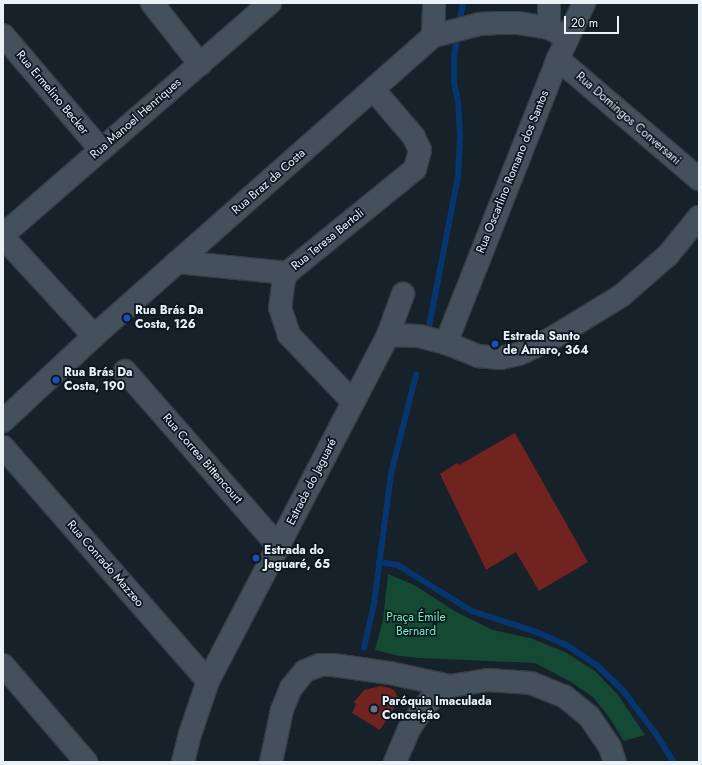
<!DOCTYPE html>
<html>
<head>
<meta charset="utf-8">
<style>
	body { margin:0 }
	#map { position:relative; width:702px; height:765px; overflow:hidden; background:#16212a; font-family:Jost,sans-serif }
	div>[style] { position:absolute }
	.green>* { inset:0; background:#144a34 }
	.stream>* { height:5.5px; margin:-2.75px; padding:0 2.75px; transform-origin:2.75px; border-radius:2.75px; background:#06366f }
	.building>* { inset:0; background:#70231f }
	.roads { filter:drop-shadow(1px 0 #363d45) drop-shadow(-1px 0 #363d45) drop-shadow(0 1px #363d45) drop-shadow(0 -1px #363d45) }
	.minor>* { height:22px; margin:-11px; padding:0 11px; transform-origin:11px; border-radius:11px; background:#44515c }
	.dots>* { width:11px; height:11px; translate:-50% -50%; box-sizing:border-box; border:2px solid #0c1721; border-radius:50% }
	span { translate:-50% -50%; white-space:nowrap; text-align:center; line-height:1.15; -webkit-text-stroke:3.5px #0c1721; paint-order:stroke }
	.street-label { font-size:12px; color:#eaf2f8 }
	.poi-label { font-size:12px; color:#eaf2f8; font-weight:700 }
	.left { translate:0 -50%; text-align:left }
	.park-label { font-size:12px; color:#72f1b7 }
	.frame { position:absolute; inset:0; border:4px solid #eaf2f8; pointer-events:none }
	.scale { position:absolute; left:564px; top:16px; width:55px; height:18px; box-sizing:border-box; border:2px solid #eaf2f8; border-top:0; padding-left:5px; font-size:12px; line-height:14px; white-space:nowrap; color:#eaf2f8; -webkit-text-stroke:3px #0c1721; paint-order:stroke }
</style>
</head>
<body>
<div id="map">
	<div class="green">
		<i style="clip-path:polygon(388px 574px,416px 586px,456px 612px,493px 630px,530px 638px,565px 652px,595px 671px,618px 695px,645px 735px,624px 741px,609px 717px,593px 697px,571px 682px,535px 663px,419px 658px,399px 656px,375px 650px,383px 620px)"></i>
	</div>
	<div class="stream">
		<i style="left:459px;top:24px;width:21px;rotate:-79deg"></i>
		<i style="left:429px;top:327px;width:153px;rotate:-79.1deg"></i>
		<i style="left:458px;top:177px;width:40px;rotate:-87.1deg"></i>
		<i style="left:460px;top:137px;width:36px;rotate:-93deg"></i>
		<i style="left:458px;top:101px;width:18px;rotate:-103deg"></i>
		<i style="left:454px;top:83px;width:27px;rotate:-90deg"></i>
		<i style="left:454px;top:56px;width:21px;rotate:-79deg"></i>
		<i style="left:379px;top:562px;width:19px;rotate:9deg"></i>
		<i style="left:398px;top:565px;width:87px;rotate:31.9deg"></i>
		<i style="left:472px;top:611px;width:68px;rotate:17.9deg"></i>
		<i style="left:537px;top:632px;width:36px;rotate:24deg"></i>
		<i style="left:570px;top:647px;width:32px;rotate:34deg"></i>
		<i style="left:597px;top:665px;width:36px;rotate:44deg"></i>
		<i style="left:623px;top:690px;width:56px;rotate:52.9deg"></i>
		<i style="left:657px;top:735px;width:32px;rotate:58deg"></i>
		<i style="left:364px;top:648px;width:45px;rotate:-77.2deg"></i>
		<i style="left:374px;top:604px;width:131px;rotate:-82.5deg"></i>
		<i style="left:391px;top:474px;width:102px;rotate:-75.8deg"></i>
	</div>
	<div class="building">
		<i style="clip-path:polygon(515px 433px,588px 562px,539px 591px,516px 552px,486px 570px,440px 474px,457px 463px,459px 465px)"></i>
		<i style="clip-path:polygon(380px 686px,390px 688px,395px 691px,399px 700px,380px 730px,352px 713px,356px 704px,354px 702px,364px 690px)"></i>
	</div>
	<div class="roads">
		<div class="minor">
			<i style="left:152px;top:3px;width:78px;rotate:51.8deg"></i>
			<i style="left:549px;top:3px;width:25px;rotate:90deg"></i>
			<i style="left:3px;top:35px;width:151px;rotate:49.6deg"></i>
			<i style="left:433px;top:36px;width:33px;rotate:-88deg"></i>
			<i style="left:558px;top:59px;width:185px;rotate:40.4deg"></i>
			<i style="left:3px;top:235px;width:354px;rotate:-41deg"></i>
			<i style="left:3px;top:237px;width:134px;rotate:47.4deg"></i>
			<i style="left:177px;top:262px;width:111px;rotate:5.7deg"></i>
			<i style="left:388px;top:335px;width:31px;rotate:2deg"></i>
			<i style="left:419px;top:336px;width:28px;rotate:15deg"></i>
			<i style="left:446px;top:343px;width:35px;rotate:22deg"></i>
			<i style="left:478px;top:356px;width:23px;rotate:5deg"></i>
			<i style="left:501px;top:358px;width:18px;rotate:-13deg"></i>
			<i style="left:519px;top:354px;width:33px;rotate:-25deg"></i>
			<i style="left:549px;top:340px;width:84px;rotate:-31.4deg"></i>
			<i style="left:621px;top:296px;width:62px;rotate:-41.1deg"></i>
			<i style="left:668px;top:255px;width:49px;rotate:-50.8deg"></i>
			<i style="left:446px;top:343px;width:305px;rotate:-68.5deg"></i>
			<i style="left:558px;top:59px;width:62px;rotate:-65.1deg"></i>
			<i style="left:125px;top:371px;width:234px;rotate:48.8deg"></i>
			<i style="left:353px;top:402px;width:93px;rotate:-133.7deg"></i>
			<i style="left:289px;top:335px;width:28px;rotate:-108deg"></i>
			<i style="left:280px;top:308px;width:28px;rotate:-82deg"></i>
			<i style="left:284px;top:280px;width:8px;rotate:-67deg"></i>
			<i style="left:287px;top:273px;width:165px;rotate:-39.1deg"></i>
			<i style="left:415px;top:169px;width:20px;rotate:-75deg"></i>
			<i style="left:420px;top:150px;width:14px;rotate:-115deg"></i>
			<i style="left:414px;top:137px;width:62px;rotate:-130.4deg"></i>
			<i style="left:3px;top:421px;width:125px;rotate:-43deg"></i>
			<i style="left:94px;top:336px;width:453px;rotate:-41.5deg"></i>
			<i style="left:433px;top:36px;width:49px;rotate:-14.3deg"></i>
			<i style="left:480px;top:24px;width:18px;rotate:-3deg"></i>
			<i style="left:498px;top:23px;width:20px"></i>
			<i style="left:518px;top:23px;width:31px;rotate:9deg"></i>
			<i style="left:549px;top:28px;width:21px;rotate:29deg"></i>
			<i style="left:3px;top:447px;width:311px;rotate:48.8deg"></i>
			<i style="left:3px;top:665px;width:128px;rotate:49.4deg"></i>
			<i style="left:183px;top:762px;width:29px;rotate:-76deg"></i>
			<i style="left:190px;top:734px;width:56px;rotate:-71.2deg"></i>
			<i style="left:208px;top:681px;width:390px;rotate:-62.5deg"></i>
			<i style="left:388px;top:335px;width:44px;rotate:-69.9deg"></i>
			<i style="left:271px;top:762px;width:53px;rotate:-78.1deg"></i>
			<i style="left:282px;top:710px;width:24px;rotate:-68deg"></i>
			<i style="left:291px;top:688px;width:22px;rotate:-51deg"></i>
			<i style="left:305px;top:671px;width:16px;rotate:-22deg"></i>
			<i style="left:320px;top:665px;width:13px"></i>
			<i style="left:333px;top:665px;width:58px;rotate:8deg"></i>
			<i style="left:390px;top:673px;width:61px;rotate:12.2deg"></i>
			<i style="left:395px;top:762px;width:36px;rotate:-67deg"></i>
			<i style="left:409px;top:729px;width:27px;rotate:-56deg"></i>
			<i style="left:424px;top:707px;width:15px;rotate:-48deg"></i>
			<i style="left:434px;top:696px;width:19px;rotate:-32deg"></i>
			<i style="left:450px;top:686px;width:38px;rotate:-9deg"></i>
			<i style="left:488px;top:680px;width:43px;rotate:4deg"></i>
			<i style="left:531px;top:683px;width:35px;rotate:22deg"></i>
			<i style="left:564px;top:696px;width:32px;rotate:39deg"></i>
			<i style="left:589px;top:716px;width:37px;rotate:56deg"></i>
			<i style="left:610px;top:747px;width:16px;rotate:72deg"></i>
		</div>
	</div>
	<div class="dots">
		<i style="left:127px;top:318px;background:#1a4fb4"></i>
		<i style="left:495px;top:344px;background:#1a4fb4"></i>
		<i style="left:56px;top:380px;background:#1a4fb4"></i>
		<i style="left:256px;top:558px;background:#1a4fb4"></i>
		<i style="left:374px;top:709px;background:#6b7280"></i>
	</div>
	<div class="street-label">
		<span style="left:52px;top:93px;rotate:50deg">Rua Ermelino Becker</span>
		<span style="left:136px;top:119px;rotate:-41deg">Rua Manoel Henriques</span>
		<span style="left:628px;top:119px;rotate:41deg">Rua Domingos Conversani</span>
		<span style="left:513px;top:172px;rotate:-68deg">Rua Oscarlino Romano dos Santos</span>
		<span style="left:269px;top:182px;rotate:-41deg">Rua Braz da Costa</span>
		<span style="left:328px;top:240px;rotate:-39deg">Rua Teresa Bertoli</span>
		<span style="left:202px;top:459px;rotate:49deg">Rua Correa Bittencourt</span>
		<span style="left:312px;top:482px;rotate:-63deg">Estrada do Jaguaré</span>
		<span style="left:105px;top:564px;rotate:49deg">Rua Conrado Mazzeo</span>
	</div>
	<div class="poi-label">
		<span class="left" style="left:135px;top:318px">Rua Brás Da<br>Costa, 126</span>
		<span class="left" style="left:503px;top:344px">Estrada Santo<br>de Amaro, 364</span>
		<span class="left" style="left:64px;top:380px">Rua Brás Da<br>Costa, 190</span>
		<span class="left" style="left:264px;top:558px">Estrada do<br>Jaguaré, 65</span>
		<span class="left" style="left:382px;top:709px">Paróquia Imaculada<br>Conceição</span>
	</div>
	<div class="park-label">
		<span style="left:416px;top:625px">Praça Émile<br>Bernard</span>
	</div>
	<div class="frame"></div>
	<div class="scale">20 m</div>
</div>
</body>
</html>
